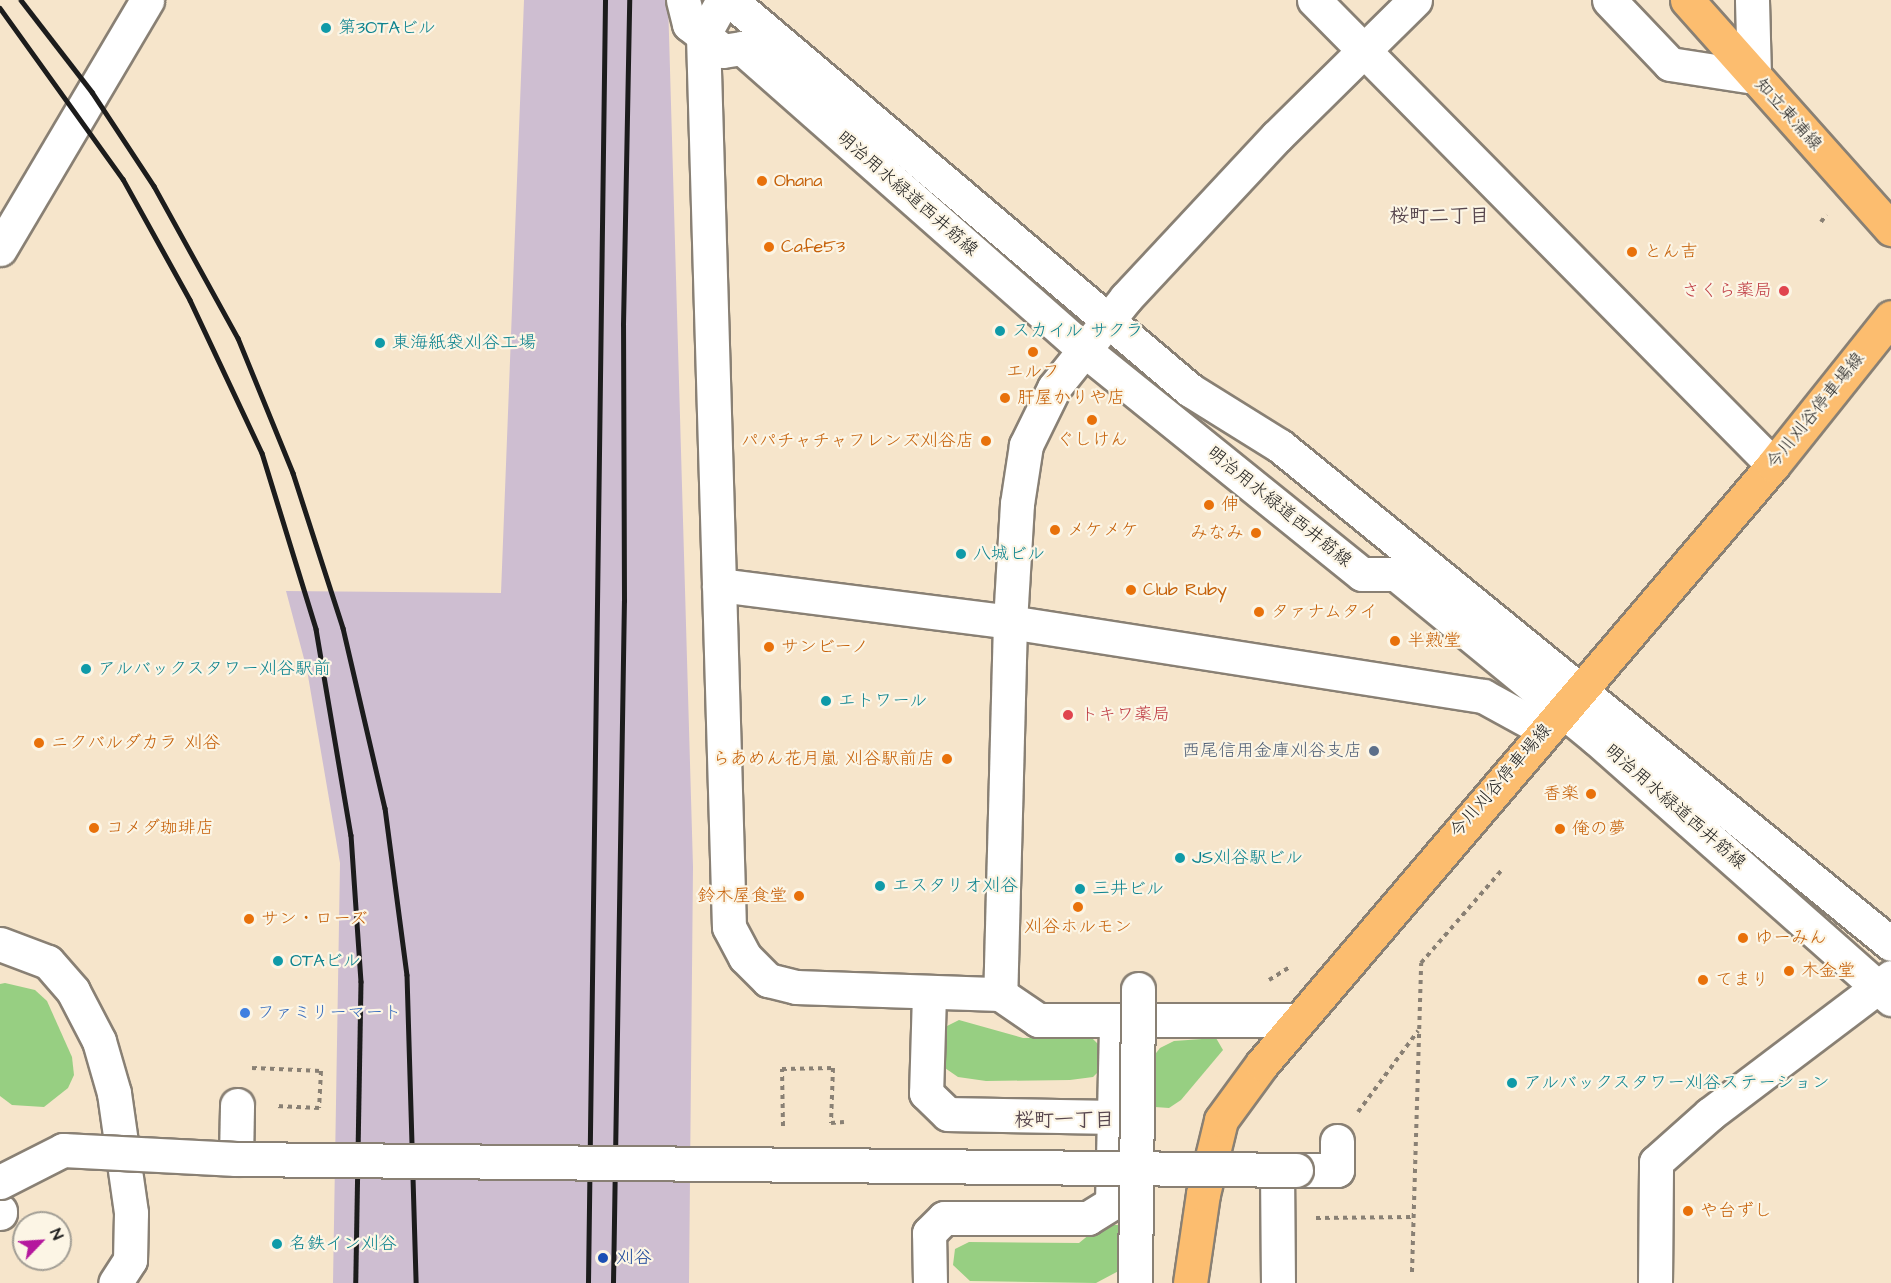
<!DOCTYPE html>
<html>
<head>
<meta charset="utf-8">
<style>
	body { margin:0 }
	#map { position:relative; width:1891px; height:1283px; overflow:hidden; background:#f6e5cb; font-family:"Architects Daughter","Klee One",sans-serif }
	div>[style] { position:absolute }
	.industrial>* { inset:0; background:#cebed1 }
	.green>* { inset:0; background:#97cf82 }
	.path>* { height:4px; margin-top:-2px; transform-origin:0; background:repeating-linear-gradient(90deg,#898074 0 4.5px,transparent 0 9px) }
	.roads { filter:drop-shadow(2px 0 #898074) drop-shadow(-2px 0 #898074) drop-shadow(0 2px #898074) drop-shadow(0 -2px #898074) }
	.minor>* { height:33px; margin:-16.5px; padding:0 16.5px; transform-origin:16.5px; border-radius:16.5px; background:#fff }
	.major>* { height:33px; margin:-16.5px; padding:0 16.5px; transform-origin:16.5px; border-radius:16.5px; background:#fcbd6f }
	.rail>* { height:4.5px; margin:-2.25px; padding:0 2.25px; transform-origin:2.25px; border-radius:2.25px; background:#1c1c1c }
	.bridges { filter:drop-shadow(2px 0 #898074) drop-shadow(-2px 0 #898074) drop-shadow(0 2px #898074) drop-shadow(0 -2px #898074) }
	.minor-bridge>* { height:33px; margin:-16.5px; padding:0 16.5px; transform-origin:16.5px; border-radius:16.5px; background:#fff }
	.dots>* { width:16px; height:16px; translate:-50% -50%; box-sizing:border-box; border:3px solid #fcf5e5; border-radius:50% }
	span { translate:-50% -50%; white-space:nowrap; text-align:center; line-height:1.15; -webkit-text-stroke:4.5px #fcf5e5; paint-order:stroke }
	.culture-label { font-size:18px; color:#0d838f }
	.left { translate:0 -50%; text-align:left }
	.street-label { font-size:18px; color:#1c1c1c }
	.food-label { font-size:18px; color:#c56008 }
	.right { translate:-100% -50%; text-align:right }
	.health-label { font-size:18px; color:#be3a42 }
	.service-label { font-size:18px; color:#4e5e75 }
	.shop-label { font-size:18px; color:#366cbe }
	.transit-label { font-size:18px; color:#164399 }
	.neighbourhood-label { font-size:20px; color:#57464e; font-weight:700 }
	.north { position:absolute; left:12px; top:1211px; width:60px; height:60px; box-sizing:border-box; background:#fcf5e5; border:2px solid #a29e95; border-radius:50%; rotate:65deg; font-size:16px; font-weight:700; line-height:24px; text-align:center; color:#1c1c1c }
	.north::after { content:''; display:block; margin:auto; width:21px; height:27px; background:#b5179e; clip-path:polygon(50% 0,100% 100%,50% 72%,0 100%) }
</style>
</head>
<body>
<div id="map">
	<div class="industrial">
		<i style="clip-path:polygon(524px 0,668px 0,693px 867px,689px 1283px,333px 1283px,340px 863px,307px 670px,286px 591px,501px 593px)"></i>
	</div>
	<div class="green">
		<i style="clip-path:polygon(5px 983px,35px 990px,47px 1001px,72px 1057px,74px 1075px,68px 1088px,44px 1107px,12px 1105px,0 1096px,0 984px)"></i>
		<i style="clip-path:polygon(959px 1020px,1023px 1038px,1091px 1037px,1104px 1050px,1102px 1068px,1093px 1077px,1070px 1080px,986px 1081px,958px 1077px,942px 1066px,937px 1047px,945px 1027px)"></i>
		<i style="clip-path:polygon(1216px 1038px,1223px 1050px,1181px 1100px,1169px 1108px,1155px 1107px,1150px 1097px,1149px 1062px,1160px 1048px,1174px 1041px)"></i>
		<i style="clip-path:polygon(1101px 1225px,1119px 1225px,1128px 1236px,1128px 1266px,1096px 1283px,970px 1281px,953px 1265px,955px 1249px,969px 1242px,1079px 1243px)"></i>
	</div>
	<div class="path">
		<i style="left:1821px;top:222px;width:9px;rotate:-54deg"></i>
		<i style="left:1269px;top:980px;width:26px;rotate:-32deg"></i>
		<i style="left:252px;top:1068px;width:69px;rotate:2.5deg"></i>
		<i style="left:321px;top:1071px;width:37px;rotate:93deg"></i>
		<i style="left:319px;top:1108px;width:43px;rotate:-177.3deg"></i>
		<i style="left:1358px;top:1112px;width:101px;rotate:-53.5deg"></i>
		<i style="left:783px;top:1126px;width:57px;rotate:-91deg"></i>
		<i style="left:782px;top:1069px;width:51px;rotate:-1.1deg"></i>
		<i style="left:833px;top:1068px;width:55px;rotate:92.1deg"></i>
		<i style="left:831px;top:1123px;width:13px;rotate:-4deg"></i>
		<i style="left:1316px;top:1218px;width:97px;rotate:-0.6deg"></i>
		<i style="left:1412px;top:1272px;width:309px;rotate:-88.3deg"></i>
		<i style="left:1421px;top:963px;width:122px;rotate:-49deg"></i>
	</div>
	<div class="roads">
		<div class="minor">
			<i style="left:683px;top:0;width:25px;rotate:76deg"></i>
			<i style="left:689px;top:24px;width:43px;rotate:38.5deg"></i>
			<i style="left:723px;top:51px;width:19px;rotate:-9deg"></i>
			<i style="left:742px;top:48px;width:455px;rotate:41.4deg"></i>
			<i style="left:1083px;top:349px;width:358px;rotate:38.9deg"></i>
			<i style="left:1362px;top:574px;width:34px"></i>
			<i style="left:1396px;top:574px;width:259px;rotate:39.4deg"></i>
			<i style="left:1596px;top:738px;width:394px;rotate:41.5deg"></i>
			<i style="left:723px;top:0;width:41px;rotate:119.1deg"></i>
			<i style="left:703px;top:36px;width:891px;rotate:88.33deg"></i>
			<i style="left:729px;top:927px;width:34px;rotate:62deg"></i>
			<i style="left:745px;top:957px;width:33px;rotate:45deg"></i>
			<i style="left:768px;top:980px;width:29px;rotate:14deg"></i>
			<i style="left:796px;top:987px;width:204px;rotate:2deg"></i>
			<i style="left:1000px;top:994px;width:46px;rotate:34.4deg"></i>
			<i style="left:1038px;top:1020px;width:258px"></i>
			<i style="left:730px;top:0;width:603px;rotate:40.29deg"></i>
			<i style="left:1190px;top:390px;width:106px;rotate:31.9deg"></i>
			<i style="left:1280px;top:446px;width:788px;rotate:39.18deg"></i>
			<i style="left:1314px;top:0;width:653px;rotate:45.37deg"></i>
			<i style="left:1415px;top:0;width:195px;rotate:135.4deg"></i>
			<i style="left:1276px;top:137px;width:220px;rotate:133deg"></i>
			<i style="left:1126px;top:298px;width:115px;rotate:128.7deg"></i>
			<i style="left:1054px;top:388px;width:64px;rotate:116.2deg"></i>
			<i style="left:1026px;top:445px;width:60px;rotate:98.7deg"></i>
			<i style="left:1017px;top:504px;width:118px;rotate:93.4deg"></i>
			<i style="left:1010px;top:622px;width:479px;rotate:8.9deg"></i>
			<i style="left:1483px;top:696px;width:71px;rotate:28.7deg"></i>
			<i style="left:1609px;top:0;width:88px;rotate:46.4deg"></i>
			<i style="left:1670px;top:64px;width:85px;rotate:8.8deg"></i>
			<i style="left:1754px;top:77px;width:77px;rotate:-91.5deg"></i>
			<i style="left:0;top:249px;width:289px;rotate:-59.4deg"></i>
			<i style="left:719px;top:585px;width:293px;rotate:7.2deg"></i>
			<i style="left:1010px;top:622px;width:372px;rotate:91.5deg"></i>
			<i style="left:0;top:944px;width:51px;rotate:20.6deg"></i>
			<i style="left:48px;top:962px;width:38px;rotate:49deg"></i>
			<i style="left:73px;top:991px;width:56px;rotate:62.5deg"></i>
			<i style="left:99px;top:1041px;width:54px;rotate:73.9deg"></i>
			<i style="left:114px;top:1093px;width:121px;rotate:81.9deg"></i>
			<i style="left:131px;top:1213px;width:47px;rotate:91.2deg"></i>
			<i style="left:130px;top:1260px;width:27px;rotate:123deg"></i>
			<i style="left:929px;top:994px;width:99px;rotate:91.7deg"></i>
			<i style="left:926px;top:1093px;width:30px;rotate:44deg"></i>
			<i style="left:948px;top:1114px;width:166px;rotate:1deg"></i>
			<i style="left:236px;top:1159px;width:54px;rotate:-88.9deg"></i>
			<i style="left:1277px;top:1170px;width:113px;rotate:89.5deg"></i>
			<i style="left:1296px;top:1170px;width:41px"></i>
			<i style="left:1337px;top:1170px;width:29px;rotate:-90deg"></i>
			<i style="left:0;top:1211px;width:2px;rotate:90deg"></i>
			<i style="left:930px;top:1283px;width:50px;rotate:-91.1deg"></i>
			<i style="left:929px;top:1233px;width:21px;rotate:-45deg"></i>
			<i style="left:944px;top:1218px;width:144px"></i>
			<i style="left:1088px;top:1218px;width:28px;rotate:-32deg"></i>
			<i style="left:1112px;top:1203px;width:182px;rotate:-88.7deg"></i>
			<i style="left:1655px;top:1283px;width:121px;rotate:-89.5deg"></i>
			<i style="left:1656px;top:1162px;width:72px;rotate:-41.6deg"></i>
			<i style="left:1710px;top:1114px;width:227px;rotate:-37.1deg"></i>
		</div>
		<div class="major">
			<i style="left:1687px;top:0;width:307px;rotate:48.3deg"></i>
			<i style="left:1190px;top:1283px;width:90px;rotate:-81.7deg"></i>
			<i style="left:1203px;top:1194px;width:76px;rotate:-76.3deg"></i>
			<i style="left:1221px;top:1120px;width:69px;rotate:-53.8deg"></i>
			<i style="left:1262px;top:1064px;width:787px;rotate:-49.53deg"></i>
			<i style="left:1773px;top:465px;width:189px;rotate:-51.4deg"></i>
		</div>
	</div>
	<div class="rail">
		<i style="left:21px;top:0;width:116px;rotate:52.3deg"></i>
		<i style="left:92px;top:92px;width:113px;rotate:56.6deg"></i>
		<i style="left:154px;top:186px;width:174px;rotate:61.1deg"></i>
		<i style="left:238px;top:338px;width:146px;rotate:67.8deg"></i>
		<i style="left:293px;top:473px;width:163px;rotate:72.1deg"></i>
		<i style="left:343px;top:628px;width:185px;rotate:76.9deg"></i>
		<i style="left:385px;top:808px;width:168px;rotate:82.5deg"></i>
		<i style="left:407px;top:975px;width:308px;rotate:88.3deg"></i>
		<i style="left:0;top:8px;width:211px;rotate:54.3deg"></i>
		<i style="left:123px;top:179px;width:138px;rotate:61deg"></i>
		<i style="left:190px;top:300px;width:169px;rotate:64.8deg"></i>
		<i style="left:262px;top:453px;width:184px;rotate:72.9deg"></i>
		<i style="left:316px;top:629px;width:209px;rotate:80.4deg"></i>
		<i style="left:351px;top:835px;width:147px;rotate:86.1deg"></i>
		<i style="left:361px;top:982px;width:301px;rotate:91deg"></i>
		<i style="left:588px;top:1283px;width:1283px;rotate:-89.24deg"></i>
		<i style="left:613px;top:1283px;width:682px;rotate:-89.08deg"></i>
		<i style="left:624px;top:601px;width:276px;rotate:-90.2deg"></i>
		<i style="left:623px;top:325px;width:325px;rotate:-88.9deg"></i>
	</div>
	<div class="bridges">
		<div class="minor-bridge">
			<i style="left:0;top:1182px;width:71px;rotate:-26.9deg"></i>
			<i style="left:63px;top:1150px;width:173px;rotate:3deg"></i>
			<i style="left:236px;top:1159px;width:1060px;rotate:0.59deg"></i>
			<i style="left:1135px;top:1283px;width:294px;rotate:-89.4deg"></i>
		</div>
	</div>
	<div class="dots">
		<i style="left:326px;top:28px;background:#0f9aa8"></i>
		<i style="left:762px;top:181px;background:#e8710a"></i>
		<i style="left:769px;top:247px;background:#e8710a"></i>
		<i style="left:1632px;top:252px;background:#e8710a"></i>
		<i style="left:1784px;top:291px;background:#e0444e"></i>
		<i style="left:1000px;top:331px;background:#0f9aa8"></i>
		<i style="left:380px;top:343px;background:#0f9aa8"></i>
		<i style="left:1033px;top:352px;background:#e8710a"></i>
		<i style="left:1005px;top:398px;background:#e8710a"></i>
		<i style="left:1092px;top:420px;background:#e8710a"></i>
		<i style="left:986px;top:441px;background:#e8710a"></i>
		<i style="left:1209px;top:505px;background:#e8710a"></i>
		<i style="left:1055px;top:530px;background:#e8710a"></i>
		<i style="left:1256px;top:533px;background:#e8710a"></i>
		<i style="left:961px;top:554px;background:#0f9aa8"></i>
		<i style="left:1131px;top:590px;background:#e8710a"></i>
		<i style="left:1259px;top:612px;background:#e8710a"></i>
		<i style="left:1395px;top:641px;background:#e8710a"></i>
		<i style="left:769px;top:647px;background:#e8710a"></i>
		<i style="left:86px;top:669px;background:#0f9aa8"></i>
		<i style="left:826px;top:701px;background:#0f9aa8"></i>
		<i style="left:1068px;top:715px;background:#e0444e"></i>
		<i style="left:39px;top:743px;background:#e8710a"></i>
		<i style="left:1374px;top:751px;background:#5c6f8a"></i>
		<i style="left:947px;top:759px;background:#e8710a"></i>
		<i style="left:1591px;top:794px;background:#e8710a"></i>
		<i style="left:94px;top:828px;background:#e8710a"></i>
		<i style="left:1560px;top:829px;background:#e8710a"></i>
		<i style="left:1180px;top:858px;background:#0f9aa8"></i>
		<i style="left:880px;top:886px;background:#0f9aa8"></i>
		<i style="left:1080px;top:889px;background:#0f9aa8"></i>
		<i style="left:799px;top:896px;background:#e8710a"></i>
		<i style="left:1078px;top:907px;background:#e8710a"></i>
		<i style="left:249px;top:919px;background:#e8710a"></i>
		<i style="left:1743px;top:938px;background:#e8710a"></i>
		<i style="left:278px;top:961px;background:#0f9aa8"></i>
		<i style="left:1789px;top:971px;background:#e8710a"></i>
		<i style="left:1703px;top:980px;background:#e8710a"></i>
		<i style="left:245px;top:1013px;background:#3f7fe0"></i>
		<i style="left:1512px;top:1083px;background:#0f9aa8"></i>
		<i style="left:1688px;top:1211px;background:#e8710a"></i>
		<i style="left:277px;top:1244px;background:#0f9aa8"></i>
		<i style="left:603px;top:1258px;background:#1a4fb4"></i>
	</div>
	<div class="culture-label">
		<span class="left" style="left:338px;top:28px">第3OTAビル</span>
		<span class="left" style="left:1012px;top:331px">スカイル サクラ</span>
		<span class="left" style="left:392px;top:343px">東海紙袋刈谷工場</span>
		<span class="left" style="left:973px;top:554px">八城ビル</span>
		<span class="left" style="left:98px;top:669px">アルバックスタワー刈谷駅前</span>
		<span class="left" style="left:838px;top:701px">エトワール</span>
		<span class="left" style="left:1192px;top:858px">JS刈谷駅ビル</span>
		<span class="left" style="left:892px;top:886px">エスタリオ刈谷</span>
		<span class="left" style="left:1092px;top:889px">三井ビル</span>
		<span class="left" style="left:290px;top:961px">OTAビル</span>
		<span class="left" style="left:1524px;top:1083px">アルバックスタワー刈谷ステーション</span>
		<span class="left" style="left:289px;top:1244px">名鉄イン刈谷</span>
	</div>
	<div class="street-label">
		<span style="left:1788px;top:115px;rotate:48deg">知立東浦線</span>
		<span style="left:907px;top:194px;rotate:41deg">明治用水緑道西井筋線</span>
		<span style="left:1816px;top:411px;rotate:-51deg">今川刈谷停車場線</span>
		<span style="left:1279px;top:507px;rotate:39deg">明治用水緑道西井筋線</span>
		<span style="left:1501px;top:781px;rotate:-49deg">今川刈谷停車場線</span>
		<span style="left:1675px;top:807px;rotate:41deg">明治用水緑道西井筋線</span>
	</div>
	<div class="food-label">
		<span class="left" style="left:774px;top:181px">Ohana</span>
		<span class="left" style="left:781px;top:247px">Cafe53</span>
		<span class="left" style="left:1644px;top:252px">とん吉</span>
		<span style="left:1033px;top:372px">エルフ</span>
		<span class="left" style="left:1017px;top:398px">肝屋かりや店</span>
		<span style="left:1092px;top:440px">ぐしけん</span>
		<span class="right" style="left:974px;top:441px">パパチャチャフレンズ刈谷店</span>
		<span class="left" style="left:1221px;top:505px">伸</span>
		<span class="left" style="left:1067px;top:530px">メケメケ</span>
		<span class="right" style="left:1244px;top:533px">みなみ</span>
		<span class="left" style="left:1143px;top:590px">Club Ruby</span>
		<span class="left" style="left:1271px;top:612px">タァナムタイ</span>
		<span class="left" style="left:1407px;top:641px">半熟堂</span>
		<span class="left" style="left:781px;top:647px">サンビーノ</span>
		<span class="left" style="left:51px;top:743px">ニクバルダカラ 刈谷</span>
		<span class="right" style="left:935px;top:759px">らあめん花月嵐 刈谷駅前店</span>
		<span class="right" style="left:1579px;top:794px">香楽</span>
		<span class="left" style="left:106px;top:828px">コメダ珈琲店</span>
		<span class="left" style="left:1572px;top:829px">俺の夢</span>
		<span class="right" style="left:787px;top:896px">鈴木屋食堂</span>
		<span class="left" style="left:261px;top:919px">サン・ローズ</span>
		<span style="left:1078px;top:927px">刈谷ホルモン</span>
		<span class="left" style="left:1755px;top:938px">ゆーみん</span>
		<span class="left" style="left:1801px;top:971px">木金堂</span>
		<span class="left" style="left:1715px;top:980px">てまり</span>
		<span class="left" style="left:1700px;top:1211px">や台ずし</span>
	</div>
	<div class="health-label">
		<span class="right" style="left:1772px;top:291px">さくら薬局</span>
		<span class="left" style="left:1080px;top:715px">トキワ薬局</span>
	</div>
	<div class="service-label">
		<span class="right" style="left:1362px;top:751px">西尾信用金庫刈谷支店</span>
	</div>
	<div class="shop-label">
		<span class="left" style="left:257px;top:1013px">ファミリーマート</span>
	</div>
	<div class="transit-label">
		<span class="left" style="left:616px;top:1258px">刈谷</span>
	</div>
	<div class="neighbourhood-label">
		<span style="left:1439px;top:216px">桜町二丁目</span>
		<span style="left:1064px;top:1120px">桜町一丁目</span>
	</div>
	<div class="north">N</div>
</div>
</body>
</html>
